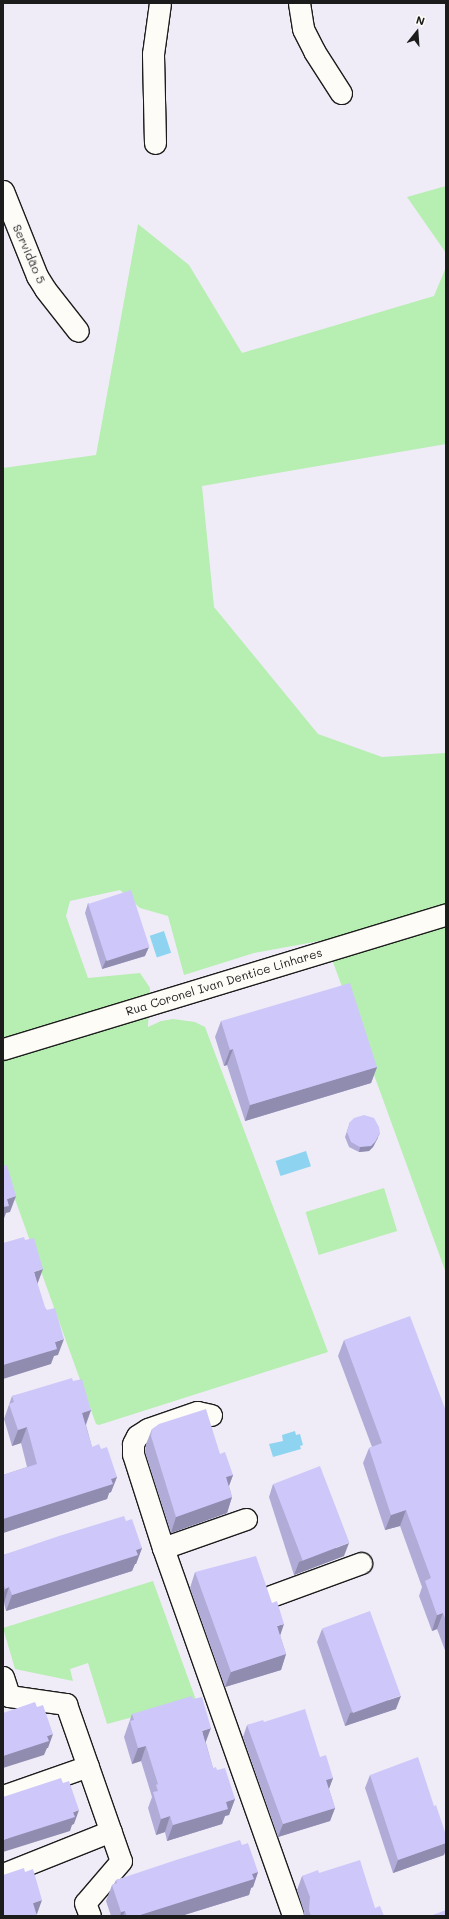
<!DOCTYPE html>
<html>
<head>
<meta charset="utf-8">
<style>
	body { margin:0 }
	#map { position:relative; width:449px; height:1919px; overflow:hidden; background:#efecf8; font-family:Mali,sans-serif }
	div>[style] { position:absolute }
	.green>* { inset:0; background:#b7eeb1; transform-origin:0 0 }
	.water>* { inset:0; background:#8ed4f0; transform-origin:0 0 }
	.roads { filter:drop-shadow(1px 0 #1c1c1c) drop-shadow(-1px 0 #1c1c1c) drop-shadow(0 1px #1c1c1c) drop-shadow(0 -1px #1c1c1c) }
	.minor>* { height:21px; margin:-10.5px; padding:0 10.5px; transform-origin:10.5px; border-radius:10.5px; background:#fdfcf7 }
	.wall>* { inset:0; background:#b1acd7 }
	.shaded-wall>* { inset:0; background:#908caf }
	.building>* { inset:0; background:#cec8fa; transform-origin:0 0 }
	span { translate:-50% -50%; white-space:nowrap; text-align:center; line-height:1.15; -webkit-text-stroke:3.5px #fdfcf7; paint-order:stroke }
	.street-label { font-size:12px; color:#1c1c1c }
	.frame { position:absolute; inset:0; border:4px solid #1c1c1c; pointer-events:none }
	.north { position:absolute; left:397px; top:12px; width:40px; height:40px; -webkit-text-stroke:3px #fdfcf7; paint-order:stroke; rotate:17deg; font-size:11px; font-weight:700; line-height:16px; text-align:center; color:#1c1c1c }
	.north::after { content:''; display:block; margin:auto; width:14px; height:18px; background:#1c1c1c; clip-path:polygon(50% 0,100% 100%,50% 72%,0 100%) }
</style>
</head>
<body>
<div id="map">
	<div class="green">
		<i style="clip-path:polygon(446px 186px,446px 253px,407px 197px)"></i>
		<i style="clip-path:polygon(138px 224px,189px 265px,242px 353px,434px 296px,446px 267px,446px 444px,202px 486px,214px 607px,318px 734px,382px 757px,446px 753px,446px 1273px,325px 940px,254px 953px,184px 975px,168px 916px,140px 908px,120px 890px,70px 901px,66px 916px,88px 978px,140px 973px,150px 988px,148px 1027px,161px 1021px,173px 1019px,195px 1022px,205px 1027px,328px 1352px,99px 1425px,96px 1424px,3px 1166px,3px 468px,96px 455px)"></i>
		<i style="left:384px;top:1188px;width:45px;height:82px;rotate:73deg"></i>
		<i style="clip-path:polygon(153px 1581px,196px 1700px,107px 1724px,88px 1663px,70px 1669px,73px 1681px,15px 1669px,3px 1628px)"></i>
	</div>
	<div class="water">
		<i style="left:164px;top:931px;width:23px;height:15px;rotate:72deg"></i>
		<i style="left:306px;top:1151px;width:16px;height:32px;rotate:72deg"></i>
		<i style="clip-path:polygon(295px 1431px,296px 1435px,300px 1434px,303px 1445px,300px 1446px,301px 1449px,273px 1457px,269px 1444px,283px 1441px,282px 1435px)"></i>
	</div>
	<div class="roads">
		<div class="minor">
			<i style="left:299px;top:3px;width:26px;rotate:81deg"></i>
			<i style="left:303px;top:29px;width:25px;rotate:63deg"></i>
			<i style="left:314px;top:51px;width:50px;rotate:57.3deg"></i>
			<i style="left:155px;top:143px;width:89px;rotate:-91.3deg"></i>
			<i style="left:153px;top:54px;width:51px;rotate:-82.2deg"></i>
			<i style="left:3px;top:191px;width:92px;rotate:68.2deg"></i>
			<i style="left:37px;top:276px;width:15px;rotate:58deg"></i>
			<i style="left:45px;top:289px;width:53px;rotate:51.8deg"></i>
			<i style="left:3px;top:1049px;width:463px;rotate:-16.9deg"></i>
			<i style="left:211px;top:1415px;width:14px;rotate:-168deg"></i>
			<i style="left:197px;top:1412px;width:52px;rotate:160.9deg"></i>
			<i style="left:148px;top:1429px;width:13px;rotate:148deg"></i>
			<i style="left:137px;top:1436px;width:9px;rotate:117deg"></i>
			<i style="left:133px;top:1444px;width:10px;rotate:90deg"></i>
			<i style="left:133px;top:1454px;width:99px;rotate:72.3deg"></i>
			<i style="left:163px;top:1548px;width:390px;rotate:70.5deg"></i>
			<i style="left:163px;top:1548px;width:88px;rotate:-19.3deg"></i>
			<i style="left:271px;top:1596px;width:96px;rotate:-20.1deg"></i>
			<i style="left:3px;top:1677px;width:20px;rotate:72deg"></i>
			<i style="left:9px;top:1696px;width:58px;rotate:8deg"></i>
			<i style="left:66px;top:1704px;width:166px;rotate:70.7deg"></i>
			<i style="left:121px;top:1861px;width:55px;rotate:130.6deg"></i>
			<i style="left:85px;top:1903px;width:14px;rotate:69deg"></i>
			<i style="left:3px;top:1796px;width:90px;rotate:-19.4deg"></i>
			<i style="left:3px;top:1874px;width:116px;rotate:-21.7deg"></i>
		</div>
	</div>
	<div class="wall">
		<i style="clip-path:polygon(88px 903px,145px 956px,102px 969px,85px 913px)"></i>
		<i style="clip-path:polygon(221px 1021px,377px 1067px,371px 1083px,245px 1121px,227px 1065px,224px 1066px,215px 1037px)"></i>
		<i style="clip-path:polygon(350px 1122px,378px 1138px,373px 1147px,369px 1151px,359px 1152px,349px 1147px,345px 1137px)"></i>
		<i style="clip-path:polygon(344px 1340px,446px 1411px,446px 1653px,437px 1629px,432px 1631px,419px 1596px,422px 1587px,400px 1526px,385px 1530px,363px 1463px,369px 1448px,372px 1447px,338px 1356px)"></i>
		<i style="clip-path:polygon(73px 1381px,91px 1410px,86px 1425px,92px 1447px,101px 1449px,117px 1477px,111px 1492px,109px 1493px,107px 1499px,3px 1533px,3px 1475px,27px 1467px,21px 1443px,12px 1446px,4px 1419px,12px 1396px)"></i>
		<i style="clip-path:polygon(152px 1429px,220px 1454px,233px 1475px,229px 1486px,232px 1497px,227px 1513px,171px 1533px,145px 1452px,146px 1444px)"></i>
		<i style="clip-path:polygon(273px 1484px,344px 1556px,294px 1575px,269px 1497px)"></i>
		<i style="clip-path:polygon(126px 1521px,142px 1548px,136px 1564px,135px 1564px,132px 1571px,6px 1611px,4px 1603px,3px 1603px,3px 1555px)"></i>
		<i style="clip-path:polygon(195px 1572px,280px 1635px,286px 1654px,281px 1670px,225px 1687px,190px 1588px)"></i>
		<i style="clip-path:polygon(322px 1629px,396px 1709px,345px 1726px,317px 1642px)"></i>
		<i style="clip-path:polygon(132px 1714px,206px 1743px,213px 1768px,217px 1770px,235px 1799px,229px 1815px,225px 1816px,222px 1824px,167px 1841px,165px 1832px,156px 1835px,148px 1808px,152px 1797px,141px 1761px,132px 1764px,124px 1737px)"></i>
		<i style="clip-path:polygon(264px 1722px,320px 1757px,333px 1778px,329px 1789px,335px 1808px,330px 1821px,278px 1837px,243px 1737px,247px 1725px)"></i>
		<i style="clip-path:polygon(370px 1775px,446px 1835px,446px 1849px,444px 1855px,393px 1873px,365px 1788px)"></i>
		<i style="clip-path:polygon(242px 1845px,258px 1872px,253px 1887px,251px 1888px,249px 1895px,181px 1916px,111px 1916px,106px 1901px,112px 1885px,114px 1884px,116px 1880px)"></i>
		<i style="clip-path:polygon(319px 1873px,375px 1908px,384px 1916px,304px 1916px,304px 1912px,297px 1890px,302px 1876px)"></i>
	</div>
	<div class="shaded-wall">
		<i style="clip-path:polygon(149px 947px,145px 956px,102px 969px,106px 960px)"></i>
		<i style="clip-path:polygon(233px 1049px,227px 1065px,224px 1066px,230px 1050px)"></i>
		<i style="clip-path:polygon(377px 1067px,371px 1083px,245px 1121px,250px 1105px)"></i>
		<i style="clip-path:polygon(380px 1133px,373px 1147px,369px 1151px,359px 1152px,360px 1147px)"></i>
		<i style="clip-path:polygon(16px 1196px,10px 1212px,6px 1213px,3px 1221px,3px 1207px,7px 1199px)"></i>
		<i style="clip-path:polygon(43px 1269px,37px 1285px,34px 1272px)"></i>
		<i style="clip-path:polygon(64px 1339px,58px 1355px,54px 1356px,51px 1364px,3px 1379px,3px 1365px,55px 1342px)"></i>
		<i style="clip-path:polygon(91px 1410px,85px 1426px,82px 1413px)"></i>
		<i style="clip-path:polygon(27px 1427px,21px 1443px,12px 1446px,18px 1430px)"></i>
		<i style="clip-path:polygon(233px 1475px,227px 1491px,226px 1477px)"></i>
		<i style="clip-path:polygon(117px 1477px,111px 1492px,109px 1493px,107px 1499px,3px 1533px,3px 1519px)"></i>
		<i style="clip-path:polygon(232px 1497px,227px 1513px,171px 1533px,176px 1517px)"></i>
		<i style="clip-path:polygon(406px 1510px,400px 1526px,385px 1530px,391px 1515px)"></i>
		<i style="clip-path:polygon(349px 1543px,344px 1556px,294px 1575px,299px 1562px)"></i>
		<i style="clip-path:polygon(142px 1548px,136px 1564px,135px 1564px,132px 1571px,6px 1611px,12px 1595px)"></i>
		<i style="clip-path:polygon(9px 1587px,4px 1603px,3px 1603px,3px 1595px,5px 1589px)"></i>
		<i style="clip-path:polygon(443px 1613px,437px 1629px,432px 1631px,437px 1615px)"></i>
		<i style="clip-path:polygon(284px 1624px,279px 1639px,277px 1626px)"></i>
		<i style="clip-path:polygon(286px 1654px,281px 1670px,225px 1687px,231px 1672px)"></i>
		<i style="clip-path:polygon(401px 1696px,396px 1709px,345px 1726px,350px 1713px)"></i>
		<i style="clip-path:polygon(211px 1728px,205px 1744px,202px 1731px)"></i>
		<i style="clip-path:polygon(53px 1734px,48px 1748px,47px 1748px,44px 1755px,3px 1768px,3px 1756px,47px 1736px)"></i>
		<i style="clip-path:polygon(146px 1746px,141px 1761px,132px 1764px,138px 1748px)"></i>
		<i style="clip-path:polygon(333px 1778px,328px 1791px,326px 1780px)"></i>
		<i style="clip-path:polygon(235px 1799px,229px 1815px,225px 1816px,222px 1824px,167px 1841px,173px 1825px,226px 1802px)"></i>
		<i style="clip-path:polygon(335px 1808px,330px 1821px,278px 1837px,283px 1824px)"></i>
		<i style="clip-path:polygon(79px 1810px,74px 1824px,72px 1825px,70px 1831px,3px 1852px,3px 1840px)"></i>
		<i style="clip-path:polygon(170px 1816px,165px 1832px,156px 1835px,161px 1819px)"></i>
		<i style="clip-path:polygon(446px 1843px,446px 1849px,444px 1855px,393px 1873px,398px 1860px)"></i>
		<i style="clip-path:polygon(258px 1872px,253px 1887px,251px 1888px,249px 1895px,181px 1916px,137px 1916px)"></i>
		<i style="clip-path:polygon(42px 1900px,37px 1914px,32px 1916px,33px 1903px)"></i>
		<i style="clip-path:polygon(125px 1911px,123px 1916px,120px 1916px,121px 1912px)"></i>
	</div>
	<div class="building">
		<i style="left:131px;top:890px;width:60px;height:45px;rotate:72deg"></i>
		<i style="clip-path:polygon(350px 983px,377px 1067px,250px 1105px,233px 1049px,230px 1050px,221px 1021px)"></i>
		<i style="clip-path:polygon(364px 1115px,374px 1118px,379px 1127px,380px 1133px,375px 1142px,371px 1146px,360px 1147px,351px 1142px,347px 1132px,350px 1122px,354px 1118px)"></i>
		<i style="clip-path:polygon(7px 1165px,16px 1196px,7px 1199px,9px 1206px,3px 1207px,3px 1166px)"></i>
		<i style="clip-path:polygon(24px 1237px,25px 1240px,34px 1238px,43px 1269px,34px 1272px,45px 1307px,47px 1310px,55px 1308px,64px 1339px,55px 1342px,57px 1349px,3px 1365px,3px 1243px)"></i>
		<i style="clip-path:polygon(410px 1316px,446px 1411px,446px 1621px,443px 1613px,437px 1615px,425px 1581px,431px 1578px,406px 1510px,391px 1515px,369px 1448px,382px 1443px,344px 1340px)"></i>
		<i style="clip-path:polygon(72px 1378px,73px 1381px,82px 1379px,91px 1410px,82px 1413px,92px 1447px,99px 1444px,101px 1449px,107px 1447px,117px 1477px,111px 1479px,113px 1484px,3px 1519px,3px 1475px,37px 1464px,27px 1427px,18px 1430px,9px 1404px,14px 1402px,12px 1396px)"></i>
		<i style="clip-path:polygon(206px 1409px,220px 1454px,225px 1452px,233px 1475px,226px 1477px,232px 1497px,176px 1517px,151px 1436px,152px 1429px,159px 1424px)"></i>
		<i style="left:320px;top:1466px;width:82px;height:50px;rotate:69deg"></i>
		<i style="clip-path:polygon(124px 1516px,126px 1521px,132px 1519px,142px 1548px,136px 1550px,138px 1555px,12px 1595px,9px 1587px,5px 1589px,3px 1582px,3px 1555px,59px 1536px)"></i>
		<i style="clip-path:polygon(256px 1556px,272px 1603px,277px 1601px,284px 1624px,277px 1626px,286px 1654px,231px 1672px,195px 1572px)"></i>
		<i style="left:370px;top:1611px;width:90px;height:51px;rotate:70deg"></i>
		<i style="clip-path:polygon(192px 1696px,193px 1699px,202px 1697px,211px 1728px,202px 1731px,213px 1768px,216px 1767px,217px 1770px,225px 1768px,235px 1799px,226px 1802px,228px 1809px,173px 1825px,170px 1816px,161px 1819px,153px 1792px,158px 1791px,156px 1785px,158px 1784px,146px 1746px,138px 1748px,130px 1721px,134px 1720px,132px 1714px)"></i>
		<i style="clip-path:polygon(35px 1702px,37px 1707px,43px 1705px,53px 1734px,47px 1736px,49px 1741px,3px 1756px,3px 1713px)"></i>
		<i style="clip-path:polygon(305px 1709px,320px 1757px,326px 1755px,333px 1778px,326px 1780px,335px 1808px,283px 1824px,247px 1725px,263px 1720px,264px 1722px)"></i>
		<i style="clip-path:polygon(418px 1757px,434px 1806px,436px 1805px,446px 1835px,446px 1843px,398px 1860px,370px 1775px)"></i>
		<i style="clip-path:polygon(61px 1778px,63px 1783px,69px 1781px,79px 1810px,73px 1812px,75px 1817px,3px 1840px,3px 1797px)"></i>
		<i style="clip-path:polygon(240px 1840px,242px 1845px,248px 1843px,258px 1872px,252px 1874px,254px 1879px,137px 1916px,127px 1916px,125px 1911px,121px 1912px,112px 1885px,117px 1883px,116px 1880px,176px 1860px)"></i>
		<i style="clip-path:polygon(360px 1860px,375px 1908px,380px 1906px,384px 1916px,311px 1916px,309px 1910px,310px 1897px,302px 1876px,318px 1870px,319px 1873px)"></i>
		<i style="clip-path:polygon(24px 1868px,25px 1872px,33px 1869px,42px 1900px,33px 1903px,37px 1916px,3px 1916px,3px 1875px)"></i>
		<i style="clip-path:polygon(446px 1910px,446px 1916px,430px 1916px)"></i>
	</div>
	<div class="street-label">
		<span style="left:29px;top:254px;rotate:66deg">Servidão 5</span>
		<span style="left:224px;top:982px;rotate:-17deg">Rua Coronel Ivan Dentice Linhares</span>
	</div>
	<div class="frame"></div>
	<div class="north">N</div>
</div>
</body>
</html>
